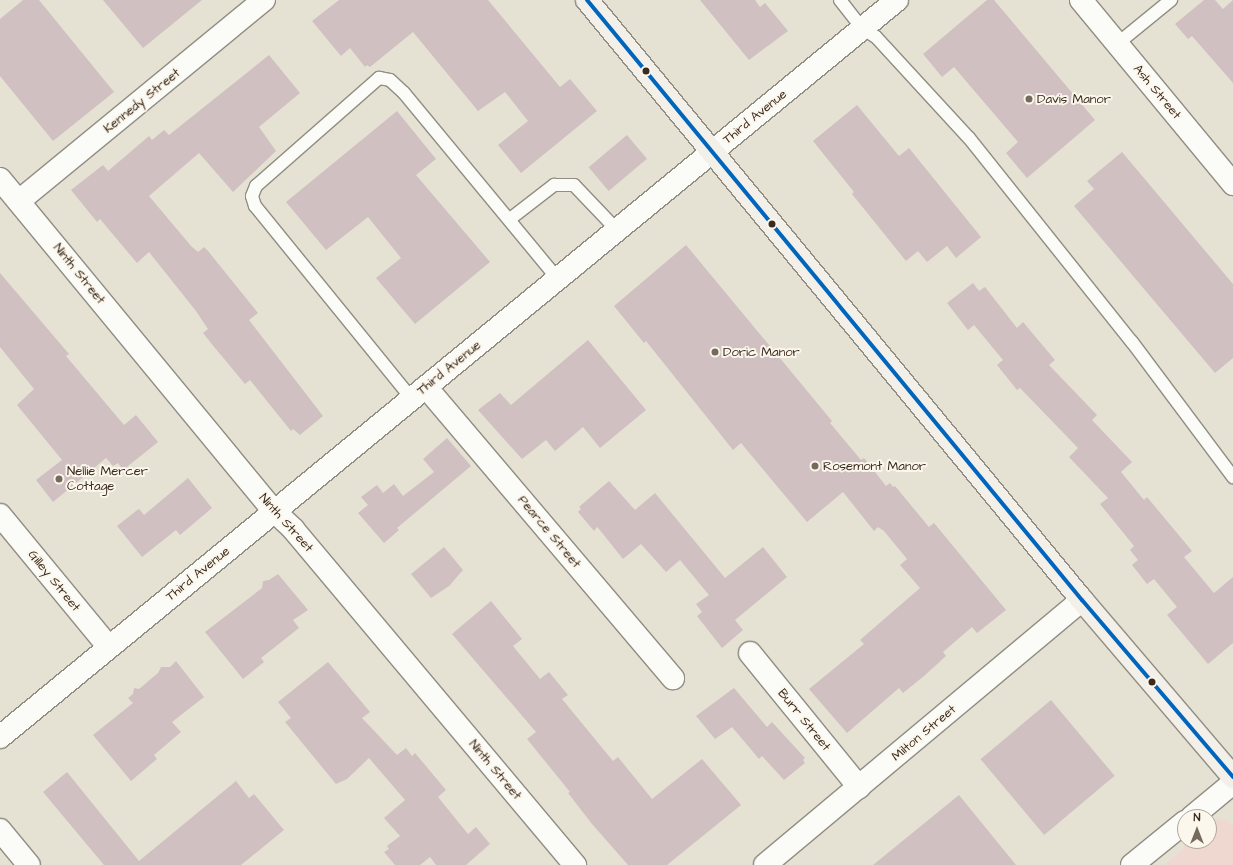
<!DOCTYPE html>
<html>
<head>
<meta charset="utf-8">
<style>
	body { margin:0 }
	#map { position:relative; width:1233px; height:865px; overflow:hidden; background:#e5e2d3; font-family:"Architects Daughter",sans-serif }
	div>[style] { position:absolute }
	.built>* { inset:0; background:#efd8d0 }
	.building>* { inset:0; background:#d0c0c2; transform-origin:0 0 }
	.roads { filter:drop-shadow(1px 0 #918d83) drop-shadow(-1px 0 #918d83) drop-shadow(0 1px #918d83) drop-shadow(0 -1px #918d83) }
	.lane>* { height:12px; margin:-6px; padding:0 6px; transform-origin:6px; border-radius:6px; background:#fbfbf8 }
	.street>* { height:22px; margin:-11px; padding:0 11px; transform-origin:11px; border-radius:11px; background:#fbfbf8 }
	.secondary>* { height:22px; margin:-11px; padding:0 11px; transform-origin:11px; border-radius:11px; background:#f3f0ea }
	.bus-1>* { height:4px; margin:-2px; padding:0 2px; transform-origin:2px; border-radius:2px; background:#0065bd }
	.dots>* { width:11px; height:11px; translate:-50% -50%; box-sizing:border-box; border:2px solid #fbf7ec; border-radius:50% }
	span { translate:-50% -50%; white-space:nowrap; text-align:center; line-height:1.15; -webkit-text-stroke:4px #fbf7ec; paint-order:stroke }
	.street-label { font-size:13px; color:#3b2a1e }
	.poi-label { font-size:13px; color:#3b2a1e }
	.left { translate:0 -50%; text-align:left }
	.north { position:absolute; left:1177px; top:809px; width:40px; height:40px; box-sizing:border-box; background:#fbf7ec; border:1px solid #aea59a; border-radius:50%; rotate:0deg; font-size:11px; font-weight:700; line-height:16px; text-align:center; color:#3b2a1e }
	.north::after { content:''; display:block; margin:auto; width:14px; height:18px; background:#766a5d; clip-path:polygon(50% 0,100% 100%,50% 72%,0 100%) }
</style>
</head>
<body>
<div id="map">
	<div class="built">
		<i style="clip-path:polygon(1209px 818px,1227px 820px,1233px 825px,1233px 865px,1164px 865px,1183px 850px,1186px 841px,1209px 841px)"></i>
	</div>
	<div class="building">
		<i style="clip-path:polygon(23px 0,39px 0,114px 92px,53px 141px,0 76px,0 19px)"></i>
		<i style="clip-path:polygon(103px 0,202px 0,143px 48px)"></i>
		<i style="clip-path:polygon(339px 0,488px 0,560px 87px,570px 79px,597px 111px,521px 173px,498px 145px,528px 121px,505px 92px,478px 111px,413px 32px,370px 67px,367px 65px,365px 67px,350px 48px,341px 56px,312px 21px)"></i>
		<i style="clip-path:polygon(700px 0,755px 0,760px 7px,765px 3px,788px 31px,749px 60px)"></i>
		<i style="clip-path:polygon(987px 0,994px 0,1095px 120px,1027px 178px,1006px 153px,1018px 142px,954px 67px,942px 77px,923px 54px)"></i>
		<i style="clip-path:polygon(1204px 0,1215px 0,1223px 9px,1233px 0,1233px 83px,1192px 36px,1188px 39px,1175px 24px)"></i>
		<i style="clip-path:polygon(269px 55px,300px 93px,259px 127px,276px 151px,233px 192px,199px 153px,149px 196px,191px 246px,198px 252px,204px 247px,208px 251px,258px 313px,249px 320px,323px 416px,300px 435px,293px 429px,291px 431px,250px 380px,245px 384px,215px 348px,203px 333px,208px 329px,196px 311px,149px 252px,137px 263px,100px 219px,97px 222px,71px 190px,103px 165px,108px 171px,149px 136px,152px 140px,164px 130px,169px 135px)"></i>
		<i style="clip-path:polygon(857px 105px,899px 156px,909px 148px,981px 237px,956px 258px,947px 246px,927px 262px,918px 251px,906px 261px,852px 194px,854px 192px,813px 141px)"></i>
		<i style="clip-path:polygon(397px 111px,436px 159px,416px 175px,490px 262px,415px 324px,376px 278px,401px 258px,368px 217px,326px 250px,286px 202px)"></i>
		<i style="left:627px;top:135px;width:31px;height:50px;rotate:50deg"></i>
		<i style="clip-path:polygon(1122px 152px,1233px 284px,1233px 358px,1215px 373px,1074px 206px,1094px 189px,1087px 181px)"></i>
		<i style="clip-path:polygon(686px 245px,832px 421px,830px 423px,861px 460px,864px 458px,886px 486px,890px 483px,893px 487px,895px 486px,929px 527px,934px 523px,1006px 610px,977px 633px,972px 627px,943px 652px,946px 656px,924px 676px,903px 693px,899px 688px,847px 733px,809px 689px,864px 644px,860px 640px,920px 588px,900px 565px,907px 559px,884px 531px,878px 527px,874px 531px,843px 492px,807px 522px,741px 443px,733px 450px,646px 341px,644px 343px,614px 306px)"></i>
		<i style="clip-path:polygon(0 273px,69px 354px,66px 356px,124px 425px,136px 415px,158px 442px,123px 470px,118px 463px,113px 466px,106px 458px,53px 502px,36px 480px,62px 460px,17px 405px,34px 389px,0 347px)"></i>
		<i style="clip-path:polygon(973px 283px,979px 291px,985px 287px,1017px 328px,1023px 322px,1055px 360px,1049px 365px,1097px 415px,1092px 420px,1132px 462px,1121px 472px,1144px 500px,1147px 497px,1192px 551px,1184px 557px,1214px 593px,1233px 577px,1233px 643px,1208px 664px,1167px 615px,1177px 607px,1154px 579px,1147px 584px,1132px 565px,1138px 560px,1130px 550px,1134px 546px,1100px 504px,1108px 498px,1069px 457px,1078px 448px,1020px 388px,1017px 390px,997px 365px,1003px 360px,974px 325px,968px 330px,947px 303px)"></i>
		<i style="clip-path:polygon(588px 340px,646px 410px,600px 448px,583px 427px,555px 451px,546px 440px,522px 459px,478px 410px,500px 393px,511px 405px)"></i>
		<i style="clip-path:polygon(447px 438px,471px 466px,397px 528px,399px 530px,384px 543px,358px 513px,368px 505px,361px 497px,377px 485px,383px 493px,394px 484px,403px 496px,434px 472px,423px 459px)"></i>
		<i style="clip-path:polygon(188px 478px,212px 508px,180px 535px,176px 530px,142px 557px,117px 526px,136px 511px,139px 509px,144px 515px)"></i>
		<i style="clip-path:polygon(609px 481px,635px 510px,655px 493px,725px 578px,763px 547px,787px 577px,735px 620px,743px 630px,722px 648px,697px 616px,702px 612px,696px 604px,709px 595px,680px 560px,666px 572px,641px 544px,623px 559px,599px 529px,597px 527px,594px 531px,578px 512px,581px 509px,579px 507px)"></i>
		<i style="clip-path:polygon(444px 547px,463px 570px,449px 586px,431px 598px,411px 574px)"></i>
		<i style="clip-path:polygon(278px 574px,308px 610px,293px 620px,299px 628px,261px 658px,264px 662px,243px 679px,205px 632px,262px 588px,263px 581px,269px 580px)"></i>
		<i style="clip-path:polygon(491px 601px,522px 639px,513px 646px,540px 679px,549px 672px,568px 695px,562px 699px,613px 761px,618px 757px,652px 799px,702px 759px,741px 805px,667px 865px,628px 865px,592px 824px,568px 793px,570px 792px,527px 739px,536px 732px,452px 634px)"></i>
		<i style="clip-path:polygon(176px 661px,204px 697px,172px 722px,181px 732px,154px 755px,157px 759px,131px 781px,93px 735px,133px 703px,128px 698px,133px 694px,134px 688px,139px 689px,158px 673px,161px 667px,170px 667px)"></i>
		<i style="clip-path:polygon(328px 662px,370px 712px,362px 718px,397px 755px,406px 748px,412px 756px,415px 753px,446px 790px,438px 797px,468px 834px,476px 827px,490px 844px,466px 865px,436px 865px,430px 857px,420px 865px,395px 865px,384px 852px,389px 849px,387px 846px,400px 836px,384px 818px,405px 800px,369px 758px,347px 779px,336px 784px,285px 722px,291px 718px,278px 702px)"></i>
		<i style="clip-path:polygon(734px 688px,767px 727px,772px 722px,805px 758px,803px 760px,805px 763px,784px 780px,762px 756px,759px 759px,732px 727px,715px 739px,696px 716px)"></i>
		<i style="left:1051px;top:700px;width:99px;height:92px;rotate:50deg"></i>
		<i style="clip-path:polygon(67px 772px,139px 861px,236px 781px,249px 798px,254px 794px,284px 830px,241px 865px,104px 865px,43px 792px)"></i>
		<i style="clip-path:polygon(959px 795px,1016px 865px,873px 865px)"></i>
	</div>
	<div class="roads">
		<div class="lane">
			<i style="left:840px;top:0;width:37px;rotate:52deg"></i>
			<i style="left:863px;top:29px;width:15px;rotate:32deg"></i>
			<i style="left:876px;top:37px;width:137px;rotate:47.4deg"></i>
			<i style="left:969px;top:138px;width:261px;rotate:51.4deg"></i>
			<i style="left:1132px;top:342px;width:169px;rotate:53.2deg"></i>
			<i style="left:1117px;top:44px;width:70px;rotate:-39.2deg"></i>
			<i style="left:510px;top:219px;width:56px;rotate:-37.7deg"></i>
			<i style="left:554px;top:185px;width:20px"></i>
			<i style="left:574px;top:185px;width:62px;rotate:46.3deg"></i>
			<i style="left:412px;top:399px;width:249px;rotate:-129.1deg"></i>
			<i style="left:255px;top:206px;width:10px;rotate:-107deg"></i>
			<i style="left:252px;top:196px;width:11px;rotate:-68deg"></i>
			<i style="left:256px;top:186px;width:164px;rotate:-41.3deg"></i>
			<i style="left:379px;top:78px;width:11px;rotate:10deg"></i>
			<i style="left:390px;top:80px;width:19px;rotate:43deg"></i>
			<i style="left:404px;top:93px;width:241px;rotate:50.4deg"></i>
		</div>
		<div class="street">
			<i style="left:1081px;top:0;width:239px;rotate:50.4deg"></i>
			<i style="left:0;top:179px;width:430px;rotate:50.5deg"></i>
			<i style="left:274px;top:511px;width:26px;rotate:43deg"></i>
			<i style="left:293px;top:529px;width:439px;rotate:50deg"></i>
			<i style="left:19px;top:201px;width:317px;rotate:-39.4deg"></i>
			<i style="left:426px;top:387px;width:382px;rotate:49.7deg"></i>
			<i style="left:0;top:515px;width:171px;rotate:50.5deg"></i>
			<i style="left:750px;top:653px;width:173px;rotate:50.9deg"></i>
			<i style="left:0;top:737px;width:1161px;rotate:-39.41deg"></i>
			<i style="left:1192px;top:817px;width:53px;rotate:-39.7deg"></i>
			<i style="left:0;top:830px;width:45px;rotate:50.4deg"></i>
			<i style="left:765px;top:865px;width:413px;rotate:-39.9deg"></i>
			<i style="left:1132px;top:865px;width:68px;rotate:-39.1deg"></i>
		</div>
		<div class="secondary">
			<i style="left:587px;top:0;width:778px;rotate:50.48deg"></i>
			<i style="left:1082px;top:600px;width:233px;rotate:49.5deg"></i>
		</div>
	</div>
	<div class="bus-1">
		<i style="left:587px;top:0;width:778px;rotate:50.48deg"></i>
		<i style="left:1082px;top:600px;width:233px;rotate:49.5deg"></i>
	</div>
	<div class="dots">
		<i style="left:646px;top:71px;background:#3b2a1e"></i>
		<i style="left:1029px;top:99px;background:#766a5d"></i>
		<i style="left:772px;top:224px;background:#3b2a1e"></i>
		<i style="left:715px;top:352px;background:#766a5d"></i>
		<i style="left:815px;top:466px;background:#766a5d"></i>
		<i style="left:59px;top:479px;background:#766a5d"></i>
		<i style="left:1152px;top:682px;background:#3b2a1e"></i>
	</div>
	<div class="street-label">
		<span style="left:1157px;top:92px;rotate:50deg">Ash Street</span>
		<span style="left:142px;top:101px;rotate:-39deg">Kennedy Street</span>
		<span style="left:755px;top:117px;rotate:-39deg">Third Avenue</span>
		<span style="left:79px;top:274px;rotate:51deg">Ninth Street</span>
		<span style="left:449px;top:368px;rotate:-39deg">Third Avenue</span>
		<span style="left:286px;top:523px;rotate:48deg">Ninth Street</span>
		<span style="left:549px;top:532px;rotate:50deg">Pearce Street</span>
		<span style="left:198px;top:574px;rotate:-39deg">Third Avenue</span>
		<span style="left:54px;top:581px;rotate:51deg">Gilley Street</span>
		<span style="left:804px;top:720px;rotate:51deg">Burr Street</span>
		<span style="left:924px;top:733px;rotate:-40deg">Milton Street</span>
		<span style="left:495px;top:770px;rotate:50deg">Ninth Street</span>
	</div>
	<div class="poi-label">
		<span class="left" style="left:1037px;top:99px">Davis Manor</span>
		<span class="left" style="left:723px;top:352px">Doric Manor</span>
		<span class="left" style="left:823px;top:466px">Rosemont Manor</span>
		<span class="left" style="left:67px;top:479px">Nellie Mercer<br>Cottage</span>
	</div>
	<div class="north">N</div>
</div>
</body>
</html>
